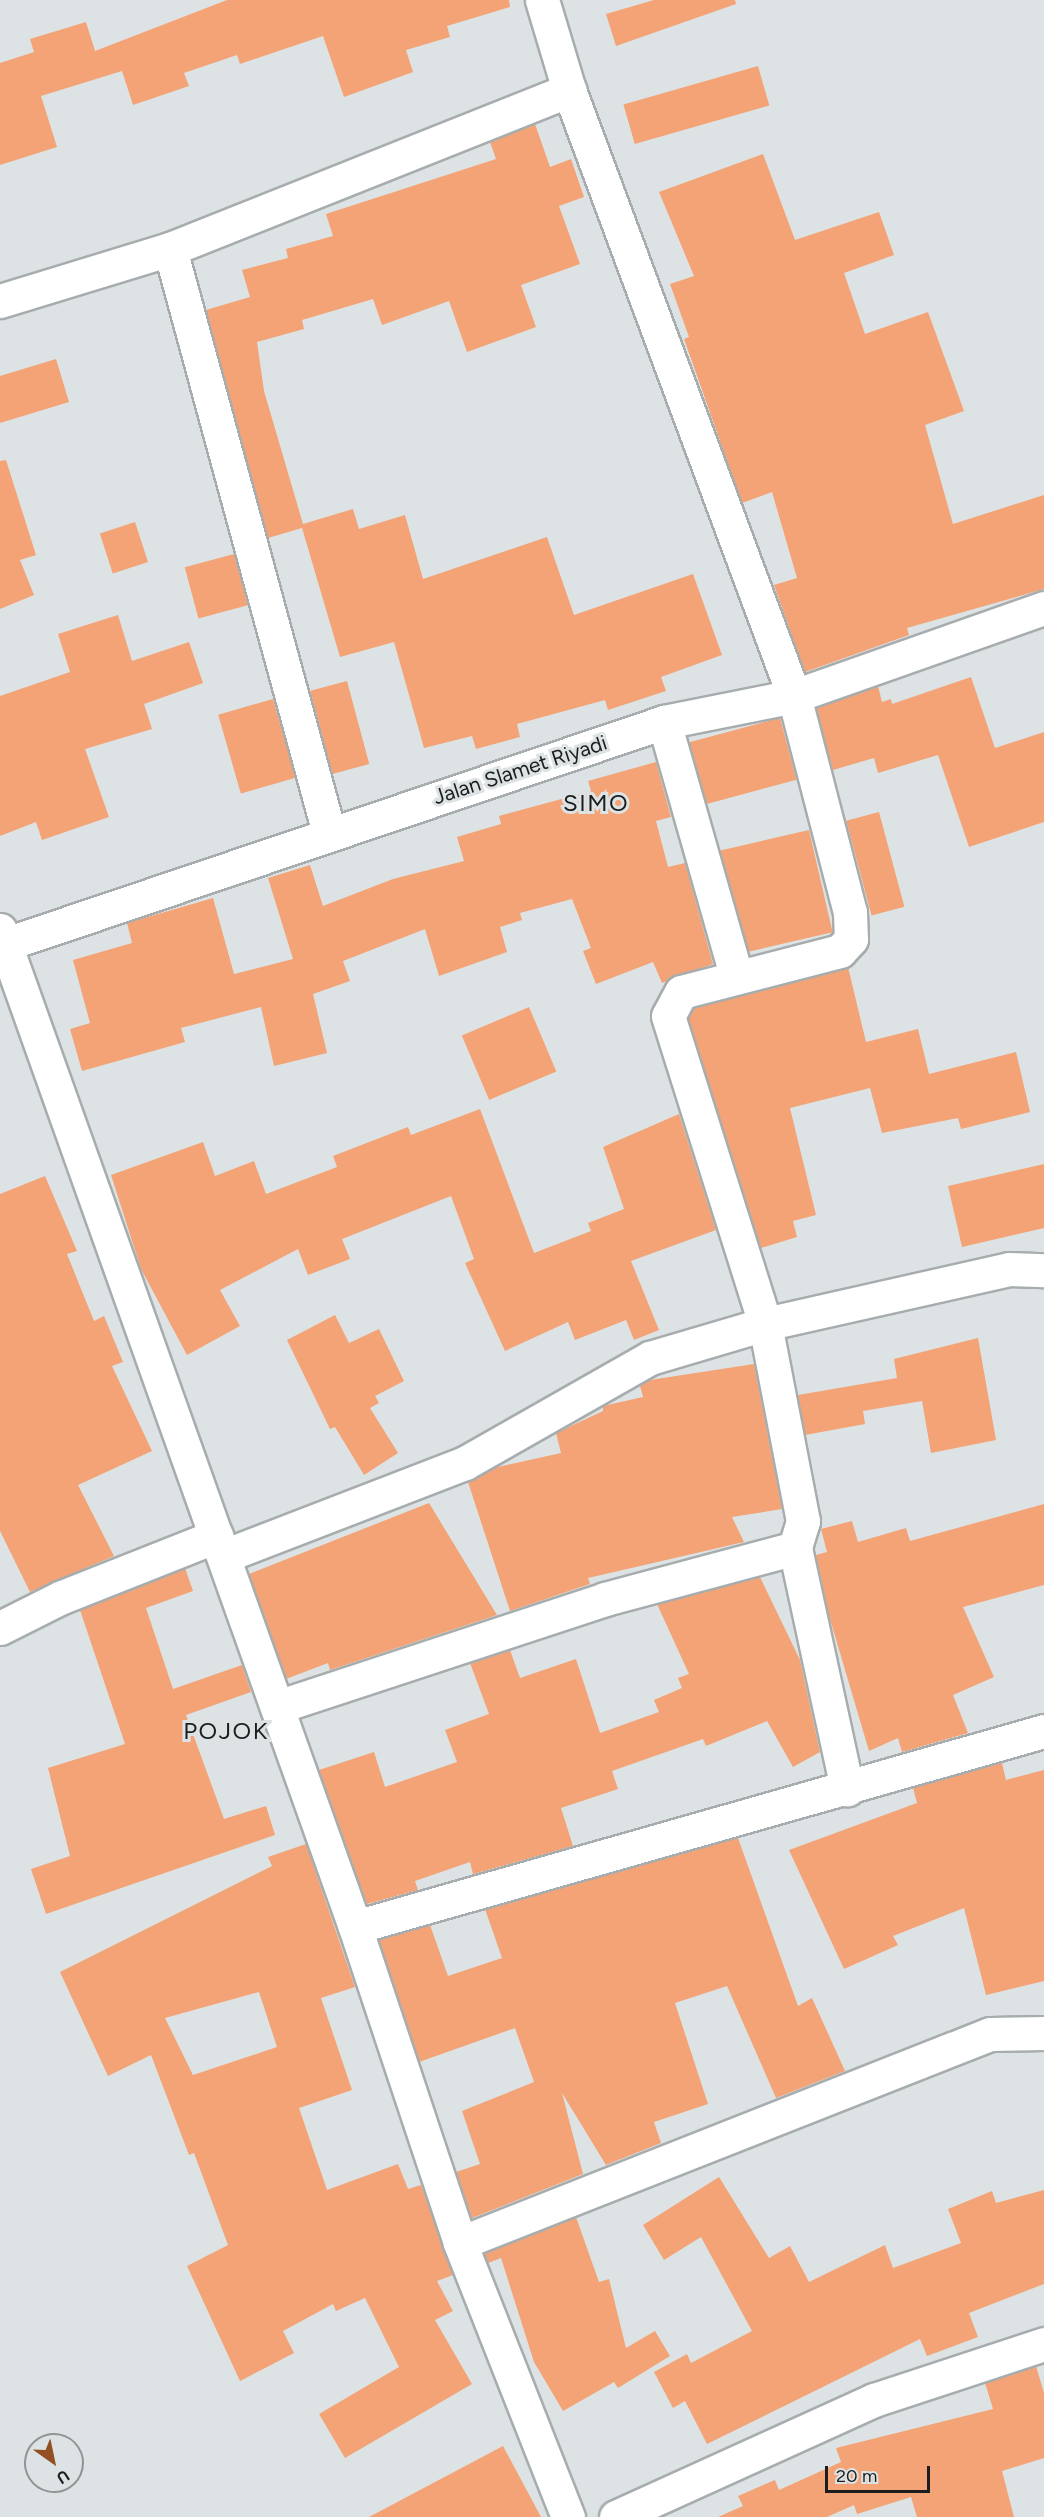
<!DOCTYPE html>
<html>
<head>
<meta charset="utf-8">
<style>
	body { margin:0 }
	#map { position:relative; width:1044px; height:2517px; overflow:hidden; background:#dde3e4; font-family:Figtree,sans-serif }
	div>[style] { position:absolute }
	.building>* { inset:0; background:#f3a375; transform-origin:0 0 }
	.roads { filter:drop-shadow(2px 0 #a7adae) drop-shadow(-2px 0 #a7adae) drop-shadow(0 2px #a7adae) drop-shadow(0 -2px #a7adae) }
	.minor>* { height:33px; margin:-16.5px; padding:0 16.5px; transform-origin:16.5px; border-radius:16.5px; background:#fff }
	span { translate:-50% -50%; white-space:nowrap; text-align:center; line-height:1.15; -webkit-text-stroke:6px #dde3e4; paint-order:stroke }
	.street-label { font-size:21px; color:#1b1d1e }
	.quarter-label { font-size:24px; color:#1b1d1e; letter-spacing:1.5px }
	.north { position:absolute; left:24px; top:2433px; width:60px; height:60px; box-sizing:border-box; background:#dde3e4; border:2px solid #8f9495; border-radius:50%; rotate:147deg; font-size:16px; font-weight:700; line-height:24px; text-align:center; color:#1b1d1e }
	.north::after { content:''; display:block; margin:auto; width:21px; height:27px; background:#944f24; clip-path:polygon(50% 0,100% 100%,50% 72%,0 100%) }
	.scale { position:absolute; left:825px; top:2466px; width:105px; height:27px; box-sizing:border-box; border:3px solid #1b1d1e; border-top:0; padding-left:8px; font-size:18px; line-height:21px; white-space:nowrap; color:#1b1d1e; -webkit-text-stroke:4px #dde3e4; paint-order:stroke }
</style>
</head>
<body>
<div id="map">
	<div class="building">
		<i style="clip-path:polygon(227px 0,509px 0,510px 7px,447px 26px,450px 37px,406px 50px,413px 72px,344px 97px,323px 36px,240px 64px,237px 55px,184px 73px,189px 86px,133px 105px,122px 71px,41px 96px,57px 147px,0 165px,0 63px,34px 52px,30px 39px,86px 22px,95px 51px)"></i>
		<i style="clip-path:polygon(654px 0,735px 0,736px 4px,616px 46px,606px 14px)"></i>
		<i style="left:758px;top:66px;width:41px;height:140px;rotate:74deg"></i>
		<i style="clip-path:polygon(535px 124px,550px 167px,571px 159px,584px 197px,559px 206px,580px 264px,521px 285px,536px 327px,467px 352px,449px 301px,382px 325px,373px 299px,302px 320px,304px 329px,257px 342px,264px 391px,303px 524px,353px 509px,359px 529px,405px 515px,423px 579px,547px 537px,574px 615px,693px 574px,722px 655px,661px 677px,666px 691px,608px 710px,605px 700px,517px 724px,520px 737px,476px 749px,472px 736px,424px 748px,394px 642px,340px 657px,302px 528px,268px 538px,206px 310px,250px 297px,242px 270px,288px 258px,286px 249px,333px 236px,326px 214px,496px 159px,490px 142px)"></i>
		<i style="clip-path:polygon(763px 154px,795px 240px,879px 212px,894px 255px,844px 273px,865px 334px,928px 312px,964px 411px,925px 425px,953px 524px,1044px 495px,1044px 589px,907px 628px,909px 635px,805px 672px,774px 585px,797px 578px,772px 492px,742px 503px,684px 339px,689px 337px,670px 284px,694px 276px,659px 192px)"></i>
		<i style="clip-path:polygon(56px 359px,69px 402px,0 423px,0 376px)"></i>
		<i style="clip-path:polygon(6px 460px,36px 555px,20px 560px,34px 595px,0 609px,0 461px)"></i>
		<i style="left:135px;top:522px;width:42px;height:37px;rotate:72deg"></i>
		<i style="left:234px;top:554px;width:53px;height:51px;rotate:75deg"></i>
		<i style="clip-path:polygon(118px 615px,132px 661px,189px 642px,203px 683px,144px 704px,152px 729px,85px 749px,109px 817px,42px 840px,36px 822px,0 836px,0 696px,70px 672px,58px 634px)"></i>
		<i style="clip-path:polygon(971px 677px,995px 748px,1044px 732px,1044px 822px,969px 847px,938px 755px,878px 773px,874px 758px,833px 770px,816px 708px,878px 686px,882px 702px,891px 699px,892px 704px)"></i>
		<i style="left:347px;top:681px;width:86px;height:38px;rotate:75deg"></i>
		<i style="left:273px;top:699px;width:82px;height:57px;rotate:74deg"></i>
		<i style="left:780px;top:718px;width:64px;height:94px;rotate:75deg"></i>
		<i style="clip-path:polygon(656px 762px,671px 817px,656px 821px,668px 867px,685px 863px,713px 964px,662px 983px,653px 962px,596px 984px,583px 951px,591px 948px,572px 899px,520px 913px,522px 920px,500px 927px,507px 952px,439px 976px,425px 929px,343px 961px,350px 981px,313px 994px,327px 1053px,274px 1066px,261px 1007px,181px 1028px,185px 1042px,82px 1071px,70px 1029px,90px 1023px,73px 960px,132px 943px,127px 923px,213px 898px,234px 974px,293px 959px,268px 878px,310px 865px,323px 906px,393px 879px,464px 861px,457px 837px,501px 824px,499px 816px,591px 791px,588px 781px)"></i>
		<i style="left:879px;top:812px;width:98px;height:34px;rotate:75deg"></i>
		<i style="left:809px;top:830px;width:105px;height:91px;rotate:77deg"></i>
		<i style="clip-path:polygon(848px 967px,866px 1042px,918px 1029px,929px 1074px,1016px 1052px,1030px 1112px,961px 1129px,958px 1118px,882px 1133px,870px 1088px,790px 1108px,816px 1215px,793px 1221px,797px 1237px,761px 1248px,688px 1018px,694px 1008px)"></i>
		<i style="left:529px;top:1007px;width:70px;height:73px;rotate:67deg"></i>
		<i style="clip-path:polygon(480px 1109px,534px 1253px,591px 1231px,588px 1223px,624px 1209px,603px 1147px,679px 1114px,716px 1230px,631px 1261px,659px 1330px,634px 1340px,626px 1320px,575px 1340px,568px 1322px,505px 1351px,465px 1263px,474px 1259px,451px 1196px,342px 1239px,350px 1259px,308px 1275px,298px 1249px,220px 1290px,240px 1326px,187px 1355px,141px 1269px,111px 1175px,203px 1142px,215px 1176px,254px 1161px,266px 1194px,337px 1167px,333px 1156px,408px 1127px,411px 1135px)"></i>
		<i style="clip-path:polygon(1044px 1164px,1044px 1228px,962px 1247px,948px 1186px)"></i>
		<i style="clip-path:polygon(45px 1176px,77px 1251px,67px 1254px,94px 1321px,104px 1316px,123px 1362px,112px 1366px,152px 1451px,78px 1485px,114px 1556px,30px 1592px,0 1531px,0 1194px)"></i>
		<i style="clip-path:polygon(335px 1315px,349px 1343px,379px 1329px,404px 1381px,375px 1396px,379px 1403px,370px 1408px,398px 1453px,364px 1475px,335px 1427px,330px 1429px,287px 1340px)"></i>
		<i style="clip-path:polygon(978px 1338px,996px 1440px,931px 1453px,922px 1401px,863px 1411px,865px 1424px,805px 1435px,798px 1395px,897px 1378px,894px 1359px)"></i>
		<i style="clip-path:polygon(754px 1364px,782px 1509px,732px 1517px,744px 1542px,588px 1578px,590px 1584px,510px 1611px,468px 1482px,498px 1467px,561px 1453px,556px 1433px,603px 1411px,603px 1406px,643px 1397px,640px 1386px,650px 1380px)"></i>
		<i style="clip-path:polygon(429px 1503px,497px 1615px,330px 1670px,328px 1663px,286px 1679px,249px 1574px)"></i>
		<i style="clip-path:polygon(1044px 1504px,1044px 1585px,963px 1607px,994px 1677px,953px 1695px,968px 1733px,902px 1752px,898px 1738px,869px 1751px,827px 1609px,816px 1555px,827px 1552px,821px 1529px,852px 1521px,858px 1542px,906px 1528px,910px 1541px)"></i>
		<i style="clip-path:polygon(185px 1568px,193px 1591px,146px 1608px,173px 1689px,242px 1665px,251px 1692px,186px 1715px,224px 1819px,266px 1806px,275px 1835px,46px 1914px,31px 1869px,70px 1856px,48px 1768px,125px 1744px,80px 1610px)"></i>
		<i style="clip-path:polygon(760px 1577px,800px 1660px,820px 1752px,793px 1767px,767px 1721px,706px 1746px,703px 1739px,612px 1771px,618px 1789px,561px 1808px,573px 1846px,473px 1874px,470px 1862px,415px 1881px,418px 1890px,367px 1904px,319px 1770px,374px 1752px,385px 1787px,457px 1762px,445px 1730px,489px 1714px,470px 1663px,510px 1650px,520px 1678px,576px 1659px,600px 1733px,659px 1712px,654px 1700px,682px 1688px,678px 1678px,689px 1674px,657px 1604px)"></i>
		<i style="clip-path:polygon(1002px 1763px,1006px 1780px,1044px 1770px,1044px 1981px,986px 1995px,964px 1908px,893px 1936px,898px 1945px,844px 1969px,789px 1850px,917px 1803px,913px 1788px)"></i>
		<i style="clip-path:polygon(738px 1838px,798px 2006px,812px 1998px,845px 2071px,776px 2098px,727px 1986px,675px 2003px,708px 2104px,654px 2122px,661px 2143px,606px 2165px,562px 2093px,583px 2174px,472px 2218px,456px 2172px,480px 2164px,462px 2111px,534px 2082px,515px 2028px,419px 2062px,379px 1940px,430px 1925px,448px 1976px,502px 1958px,485px 1909px)"></i>
		<i style="clip-path:polygon(evenodd,306px 1844px,355px 1987px,321px 1998px,352px 2090px,299px 2108px,327px 2190px,398px 2164px,408px 2189px,421px 2185px,453px 2275px,437px 2281px,453px 2311px,435px 2320px,472px 2384px,345px 2458px,319px 2414px,399px 2367px,365px 2298px,336px 2311px,333px 2304px,283px 2331px,294px 2353px,240px 2381px,187px 2266px,228px 2245px,194px 2153px,189px 2155px,151px 2055px,108px 2076px,60px 1972px,272px 1866px,268px 1857px,306px 1844px,259px 1992px,277px 2047px,193px 2075px,165px 2018px,259px 1992px)"></i>
		<i style="clip-path:polygon(719px 2177px,769px 2258px,790px 2246px,809px 2282px,885px 2245px,893px 2268px,961px 2243px,948px 2209px,992px 2191px,996px 2203px,1044px 2190px,1044px 2284px,969px 2313px,978px 2337px,927px 2356px,920px 2339px,707px 2444px,685px 2401px,673px 2408px,654px 2372px,687px 2354px,691px 2363px,752px 2331px,701px 2237px,664px 2260px,643px 2225px)"></i>
		<i style="clip-path:polygon(576px 2217px,599px 2282px,609px 2279px,626px 2348px,655px 2331px,670px 2356px,618px 2388px,614px 2382px,563px 2411px,534px 2362px,501px 2258px,488px 2263px,484px 2254px)"></i>
		<i style="clip-path:polygon(1036px 2366px,1044px 2393px,1044px 2458px,1002px 2471px,1014px 2517px,917px 2517px,911px 2497px,857px 2514px,854px 2505px,827px 2517px,718px 2517px,743px 2506px,738px 2496px,775px 2480px,779px 2490px,841px 2462px,836px 2448px,993px 2409px,985px 2383px)"></i>
		<i style="clip-path:polygon(503px 2446px,541px 2517px,369px 2517px)"></i>
	</div>
	<div class="roads">
		<div class="minor">
			<i style="left:542px;top:0;width:94px;rotate:73.3deg"></i>
			<i style="left:569px;top:90px;width:646px;rotate:69.63deg"></i>
			<i style="left:794px;top:696px;width:223px;rotate:75.5deg"></i>
			<i style="left:850px;top:912px;width:27px;rotate:88deg"></i>
			<i style="left:851px;top:939px;width:16px;rotate:133deg"></i>
			<i style="left:840px;top:951px;width:164px;rotate:165.5deg"></i>
			<i style="left:681px;top:992px;width:27px;rotate:118deg"></i>
			<i style="left:668px;top:1016px;width:323px;rotate:72.5deg"></i>
			<i style="left:765px;top:1324px;width:201px;rotate:79.1deg"></i>
			<i style="left:803px;top:1521px;width:28px;rotate:107deg"></i>
			<i style="left:795px;top:1548px;width:247px;rotate:77.8deg"></i>
			<i style="left:170px;top:249px;width:605px;rotate:74.77deg"></i>
			<i style="left:0;top:301px;width:178px;rotate:-17deg"></i>
			<i style="left:170px;top:249px;width:430px;rotate:-21.7deg"></i>
			<i style="left:664px;top:722px;width:263px;rotate:74.1deg"></i>
			<i style="left:0;top:930px;width:1058px;rotate:70.4deg"></i>
			<i style="left:355px;top:1927px;width:333px;rotate:71.6deg"></i>
			<i style="left:460px;top:2243px;width:295px;rotate:68.5deg"></i>
			<i style="left:0;top:946px;width:701px;rotate:-18.64deg"></i>
			<i style="left:664px;top:722px;width:133px;rotate:-11.3deg"></i>
			<i style="left:794px;top:696px;width:265px;rotate:-19.4deg"></i>
			<i style="left:224px;top:1556px;width:258px;rotate:-21.1deg"></i>
			<i style="left:465px;top:1463px;width:213px;rotate:-29.6deg"></i>
			<i style="left:650px;top:1358px;width:120px;rotate:-16.5deg"></i>
			<i style="left:765px;top:1324px;width:250px;rotate:-12.7deg"></i>
			<i style="left:1009px;top:1269px;width:35px;rotate:2deg"></i>
			<i style="left:0;top:1628px;width:69px;rotate:-26.6deg"></i>
			<i style="left:62px;top:1597px;width:166px;rotate:-21.6deg"></i>
			<i style="left:277px;top:1707px;width:345px;rotate:-18.2deg"></i>
			<i style="left:605px;top:1599px;width:197px;rotate:-15deg"></i>
			<i style="left:355px;top:1927px;width:716px;rotate:-15.88deg"></i>
			<i style="left:460px;top:2243px;width:570px;rotate:-21.52deg"></i>
			<i style="left:990px;top:2034px;width:54px;rotate:-1.1deg"></i>
			<i style="left:616px;top:2517px;width:283px;rotate:-24.4deg"></i>
			<i style="left:874px;top:2400px;width:179px;rotate:-18.2deg"></i>
		</div>
	</div>
	<div class="street-label">
		<span style="left:520px;top:770px;rotate:-18deg">Jalan Slamet Riyadi</span>
	</div>
	<div class="quarter-label">
		<span style="left:596px;top:803px">SIMO</span>
		<span style="left:226px;top:1731px">POJOK</span>
	</div>
	<div class="north">U</div>
	<div class="scale">20 m</div>
</div>
</body>
</html>
